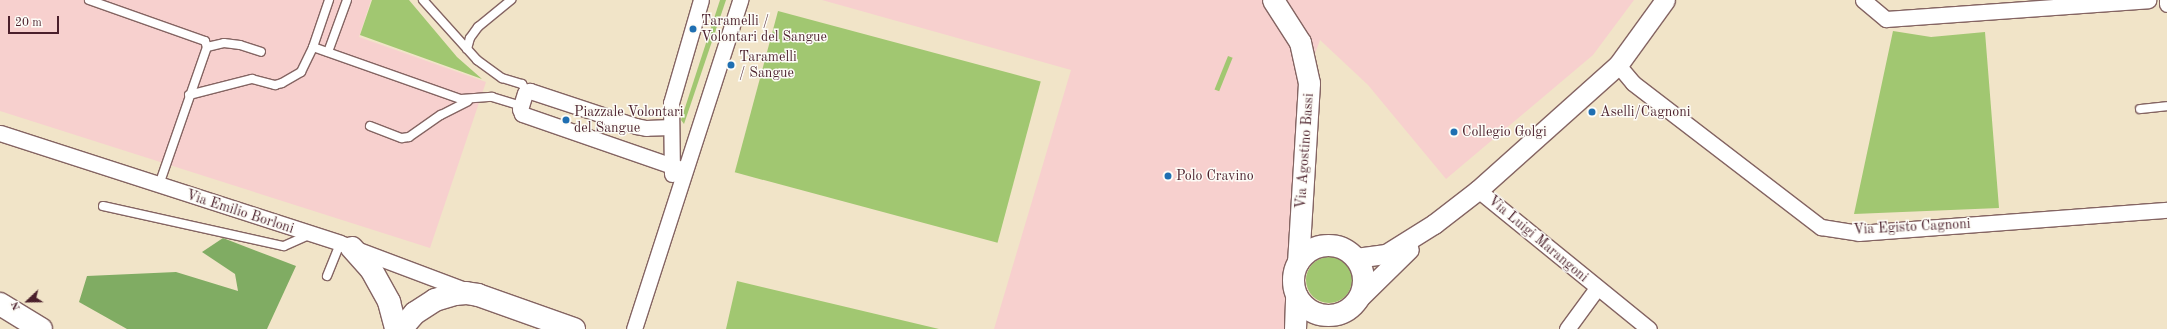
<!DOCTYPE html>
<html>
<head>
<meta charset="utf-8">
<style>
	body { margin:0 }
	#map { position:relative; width:2167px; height:329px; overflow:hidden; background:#f1e4c8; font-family:"Old Standard TT",serif }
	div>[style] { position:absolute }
	.built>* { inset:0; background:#f7d0ce }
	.green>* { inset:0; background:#a1c771; transform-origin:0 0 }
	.round { border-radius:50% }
	.forest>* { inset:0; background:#80ac63 }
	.roads { filter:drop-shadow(1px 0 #846462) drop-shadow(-1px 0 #846462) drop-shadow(0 1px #846462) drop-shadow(0 -1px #846462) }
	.service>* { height:8px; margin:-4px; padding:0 4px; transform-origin:4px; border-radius:4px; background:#fff }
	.minor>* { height:15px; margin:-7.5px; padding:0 7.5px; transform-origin:7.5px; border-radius:7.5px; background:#fff }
	.tertiary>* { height:19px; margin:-9.5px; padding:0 9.5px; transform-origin:9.5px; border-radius:9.5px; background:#fff }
	.secondary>* { height:21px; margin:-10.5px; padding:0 10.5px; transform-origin:10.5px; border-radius:10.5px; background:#fff }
	.secondary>.ring { margin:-10.5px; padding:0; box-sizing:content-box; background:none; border:21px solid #fff; border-radius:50% }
	.motorway>* { height:22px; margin:-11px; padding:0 11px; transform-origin:11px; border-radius:11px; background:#fff }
	.dots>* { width:11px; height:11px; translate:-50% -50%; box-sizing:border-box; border:2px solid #fdfcf7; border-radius:50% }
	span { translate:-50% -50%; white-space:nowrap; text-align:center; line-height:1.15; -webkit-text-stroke:3px #fdfcf7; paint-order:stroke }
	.poi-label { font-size:14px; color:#4a1f2b }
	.left { translate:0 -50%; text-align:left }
	.street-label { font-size:14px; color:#4a1f2b }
	.north { position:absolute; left:8px; top:281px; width:40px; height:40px; -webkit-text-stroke:3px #fdfcf7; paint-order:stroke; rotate:248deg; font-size:11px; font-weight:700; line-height:16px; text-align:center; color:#4a1f2b }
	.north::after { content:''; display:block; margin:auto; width:14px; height:18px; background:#4a1f2b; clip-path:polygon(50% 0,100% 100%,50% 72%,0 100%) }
	.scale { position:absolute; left:8px; top:16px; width:51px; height:18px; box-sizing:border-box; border:2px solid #4a1f2b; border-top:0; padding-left:5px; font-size:12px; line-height:14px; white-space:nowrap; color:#4a1f2b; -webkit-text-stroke:3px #fdfcf7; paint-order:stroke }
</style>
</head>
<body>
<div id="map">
	<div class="built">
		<i style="clip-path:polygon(0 0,371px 0,359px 37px,486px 82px,430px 248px,0 111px)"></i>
		<i style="clip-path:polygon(822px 0,1634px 0,1593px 55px,1446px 179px,1368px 85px,1320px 40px,1313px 59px,1285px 329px,994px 329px,1071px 70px)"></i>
	</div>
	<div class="green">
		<i style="clip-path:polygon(372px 0,409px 0,457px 57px,482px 79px,360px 35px)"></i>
		<i style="clip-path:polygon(720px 0,726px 0,684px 124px,681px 120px)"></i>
		<i style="left:778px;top:11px;width:272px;height:167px;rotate:15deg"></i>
		<i style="clip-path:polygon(1893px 31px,1931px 37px,1985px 32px,1999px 208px,1854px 214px)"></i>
		<i style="left:1228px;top:56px;width:5px;height:36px;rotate:22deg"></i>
		<i class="round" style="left:1306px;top:257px;width:46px;height:46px"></i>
		<i style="clip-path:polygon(737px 281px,939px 329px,726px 329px)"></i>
	</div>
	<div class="forest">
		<i style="clip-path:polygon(223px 238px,296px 266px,267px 329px,127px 329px,79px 302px,87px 276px,176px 272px,238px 291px,235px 274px,202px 252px)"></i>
	</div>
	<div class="roads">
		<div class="service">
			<i style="left:89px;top:0;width:123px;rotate:19.5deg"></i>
			<i style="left:205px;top:41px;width:6px;rotate:72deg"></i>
			<i style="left:207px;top:47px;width:146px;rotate:109.2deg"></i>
			<i style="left:423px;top:0;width:81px;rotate:48deg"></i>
			<i style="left:477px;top:60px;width:31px;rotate:36deg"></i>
			<i style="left:502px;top:78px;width:21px;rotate:17deg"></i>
			<i style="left:522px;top:84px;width:9px;rotate:58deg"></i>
			<i style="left:207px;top:47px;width:17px;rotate:-13deg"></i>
			<i style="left:224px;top:43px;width:16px;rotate:7deg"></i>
			<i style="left:240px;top:45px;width:22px;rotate:18deg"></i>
			<i style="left:313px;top:47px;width:50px;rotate:-71.2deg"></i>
			<i style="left:467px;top:49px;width:11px;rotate:-75deg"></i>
			<i style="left:470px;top:38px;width:14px;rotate:-54deg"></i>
			<i style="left:478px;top:27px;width:43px;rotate:-39.3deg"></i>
			<i style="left:328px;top:52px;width:55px;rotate:-69.9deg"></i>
			<i style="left:189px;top:95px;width:65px;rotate:-14.3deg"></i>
			<i style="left:252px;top:79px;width:24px;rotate:15deg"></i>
			<i style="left:275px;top:85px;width:7px;rotate:-16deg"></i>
			<i style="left:282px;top:83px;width:22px;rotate:-30deg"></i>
			<i style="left:301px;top:72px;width:28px;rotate:-64deg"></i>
			<i style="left:313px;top:47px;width:157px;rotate:19.4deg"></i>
			<i style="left:461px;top:99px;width:31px;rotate:-4deg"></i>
			<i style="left:492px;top:97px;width:30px;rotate:17deg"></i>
			<i style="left:2140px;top:109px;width:27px;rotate:-6deg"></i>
			<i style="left:370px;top:126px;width:34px;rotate:21deg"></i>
			<i style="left:402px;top:138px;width:7px;rotate:-8deg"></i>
			<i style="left:409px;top:137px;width:39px;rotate:-35deg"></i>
			<i style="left:441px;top:115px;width:30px;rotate:-27deg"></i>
			<i style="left:103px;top:206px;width:185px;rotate:12.5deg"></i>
			<i style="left:284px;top:246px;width:27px;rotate:-24deg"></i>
			<i style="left:327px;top:276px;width:35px;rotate:-68deg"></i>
		</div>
		<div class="minor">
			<i style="left:1863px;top:0;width:30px;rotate:40deg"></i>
			<i style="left:1886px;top:19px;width:263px;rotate:-4.1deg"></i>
			<i style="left:2167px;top:0;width:4px;rotate:90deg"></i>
			<i style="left:1618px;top:65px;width:23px;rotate:50deg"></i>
			<i style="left:1633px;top:83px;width:237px;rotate:37.5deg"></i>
			<i style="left:1821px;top:227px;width:38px;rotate:9deg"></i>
			<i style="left:1859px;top:233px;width:309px;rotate:-4.3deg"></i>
			<i style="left:671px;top:127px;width:25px;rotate:178deg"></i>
			<i style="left:646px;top:128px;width:10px;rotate:-169deg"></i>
			<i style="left:636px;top:126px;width:112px;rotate:-161.7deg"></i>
			<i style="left:530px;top:91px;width:5px;rotate:158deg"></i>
			<i style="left:525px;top:93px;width:17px;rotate:107deg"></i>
			<i style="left:520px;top:109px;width:5px;rotate:68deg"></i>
			<i style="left:522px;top:114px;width:171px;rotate:19.1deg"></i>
			<i style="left:0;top:133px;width:357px;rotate:17.9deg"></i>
			<i style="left:340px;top:243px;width:137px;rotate:20.6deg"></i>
			<i style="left:672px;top:174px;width:71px;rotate:-90.8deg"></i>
			<i style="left:671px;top:103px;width:107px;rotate:-73.8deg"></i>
			<i style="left:1478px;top:190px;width:220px;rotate:39.1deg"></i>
			<i style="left:634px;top:329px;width:346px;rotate:-72.1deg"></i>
			<i style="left:1567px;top:329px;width:51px;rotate:-53.8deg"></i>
		</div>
		<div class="tertiary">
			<i style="left:1356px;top:258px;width:30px;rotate:-8deg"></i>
			<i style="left:1386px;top:254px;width:57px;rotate:-32deg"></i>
			<i style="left:1434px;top:224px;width:56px;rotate:-37.7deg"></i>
			<i style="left:1478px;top:190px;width:188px;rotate:-41.8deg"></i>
			<i style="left:1618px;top:65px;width:80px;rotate:-54.1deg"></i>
			<i style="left:1358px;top:299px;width:71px;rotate:-44.4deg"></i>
		</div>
		<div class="secondary">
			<i style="left:1273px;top:0;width:50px;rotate:57.3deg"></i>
			<i style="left:1300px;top:42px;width:42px;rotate:77.6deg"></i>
			<i style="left:1309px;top:83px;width:179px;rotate:93.5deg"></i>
			<i class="ring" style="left:1293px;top:245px;width:49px;height:49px"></i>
			<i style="left:1295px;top:329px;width:34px;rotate:-88deg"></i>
		</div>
		<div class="motorway">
			<i style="left:352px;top:248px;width:28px;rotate:48deg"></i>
			<i style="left:371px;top:269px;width:38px;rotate:61deg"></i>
			<i style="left:389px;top:302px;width:28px;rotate:75deg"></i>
			<i style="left:0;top:304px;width:48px;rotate:31.4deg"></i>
			<i style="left:401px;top:329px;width:21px;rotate:-49deg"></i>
			<i style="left:415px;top:313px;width:24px;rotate:-33deg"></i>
			<i style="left:435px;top:300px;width:21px;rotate:-17deg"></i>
			<i style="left:455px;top:294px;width:11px;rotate:-5deg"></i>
			<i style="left:466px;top:293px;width:12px;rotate:9deg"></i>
			<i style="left:478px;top:295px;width:102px;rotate:19.5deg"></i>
		</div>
	</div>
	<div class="dots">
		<i style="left:693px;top:29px;background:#1f6fb2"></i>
		<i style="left:731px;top:65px;background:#1f6fb2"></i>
		<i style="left:1592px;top:112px;background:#1f6fb2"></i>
		<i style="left:566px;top:120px;background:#1f6fb2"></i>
		<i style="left:1454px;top:132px;background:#1f6fb2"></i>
		<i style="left:1168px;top:176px;background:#1f6fb2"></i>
	</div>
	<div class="poi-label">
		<span class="left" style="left:701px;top:29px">Taramelli /<br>Volontari del Sangue</span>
		<span class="left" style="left:739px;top:65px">Taramelli<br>/ Sangue</span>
		<span class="left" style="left:574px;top:120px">Piazzale Volontari<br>del Sangue</span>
		<span class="left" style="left:1600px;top:112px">Aselli/Cagnoni</span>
		<span class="left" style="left:1462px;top:132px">Collegio Golgi</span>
		<span class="left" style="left:1176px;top:176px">Polo Cravino</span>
	</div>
	<div class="street-label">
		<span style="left:1305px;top:151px;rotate:-86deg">Via Agostino Bassi</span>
		<span style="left:240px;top:212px;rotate:18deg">Via Emilio Borloni</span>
		<span style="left:1912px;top:227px;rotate:-3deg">Via Egisto Cagnoni</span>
		<span style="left:1538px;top:239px;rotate:40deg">Via Luigi Marangoni</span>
	</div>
	<div class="north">N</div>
	<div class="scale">20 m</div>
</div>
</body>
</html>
